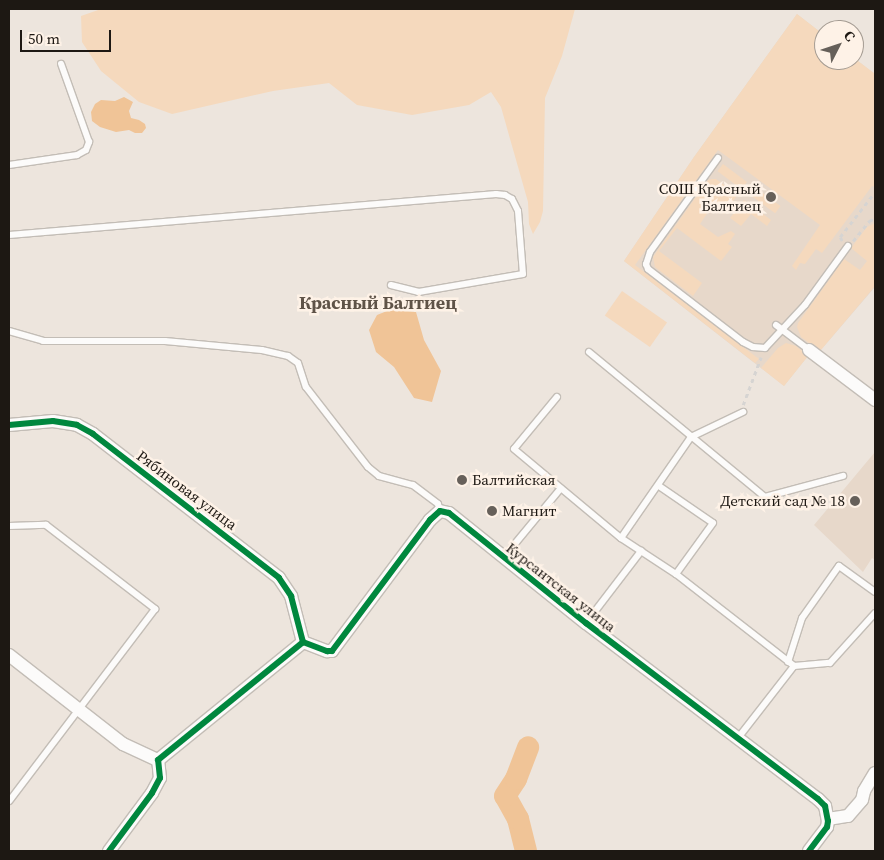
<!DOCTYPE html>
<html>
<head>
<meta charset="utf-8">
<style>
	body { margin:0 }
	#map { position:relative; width:884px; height:860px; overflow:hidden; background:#ede5dd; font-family:"Source Serif 4",serif }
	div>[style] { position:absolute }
	.built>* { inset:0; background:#e7d8ca }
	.green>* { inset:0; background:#f5d9bd; transform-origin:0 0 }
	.water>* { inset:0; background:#f0c497 }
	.river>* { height:22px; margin:-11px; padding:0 11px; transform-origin:11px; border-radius:11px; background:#f0c497 }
	.path>* { height:2.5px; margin-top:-1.25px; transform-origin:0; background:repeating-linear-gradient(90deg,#d6d4d2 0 4px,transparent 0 8px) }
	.roads { filter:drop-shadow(1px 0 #c3bdb6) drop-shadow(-1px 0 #c3bdb6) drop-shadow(0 1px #c3bdb6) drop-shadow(0 -1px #c3bdb6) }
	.service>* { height:6px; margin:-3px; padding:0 3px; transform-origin:3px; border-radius:3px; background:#fcfbfa }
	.minor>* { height:12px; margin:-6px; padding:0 6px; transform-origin:6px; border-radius:6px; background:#fcfbfa }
	.cycleway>* { height:6px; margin:-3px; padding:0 3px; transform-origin:3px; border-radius:3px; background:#00873e }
	.dots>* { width:14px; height:14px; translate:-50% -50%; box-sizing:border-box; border:2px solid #fef2e7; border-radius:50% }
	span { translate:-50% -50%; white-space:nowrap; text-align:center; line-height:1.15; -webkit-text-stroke:5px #fef2e7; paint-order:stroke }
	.poi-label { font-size:15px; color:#1d1813 }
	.right { translate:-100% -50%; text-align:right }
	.left { translate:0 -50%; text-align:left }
	.street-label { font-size:15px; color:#1d1813 }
	.quarter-label { font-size:18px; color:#5f5348; font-weight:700 }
	.frame { position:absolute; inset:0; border:10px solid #1d1813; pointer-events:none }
	.north { position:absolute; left:814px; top:20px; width:50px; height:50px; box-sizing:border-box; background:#fef2e7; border:1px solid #a49b92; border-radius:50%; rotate:49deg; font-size:14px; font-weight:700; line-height:20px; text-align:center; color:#1d1813 }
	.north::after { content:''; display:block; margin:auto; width:18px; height:22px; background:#66605a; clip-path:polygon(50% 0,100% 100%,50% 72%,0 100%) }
	.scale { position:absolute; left:20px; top:30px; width:91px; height:22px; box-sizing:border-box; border:2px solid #1d1813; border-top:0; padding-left:6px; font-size:15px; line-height:18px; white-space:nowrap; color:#1d1813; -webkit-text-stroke:4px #fef2e7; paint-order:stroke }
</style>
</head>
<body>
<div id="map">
	<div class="built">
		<i style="clip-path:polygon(797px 14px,824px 35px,824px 60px,854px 60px,854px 58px,875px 74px,875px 287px,820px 351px,808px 356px,784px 386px,624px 261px,694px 157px)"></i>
		<i style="clip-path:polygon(875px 452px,875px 560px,872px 558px,863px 572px,814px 525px)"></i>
	</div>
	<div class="green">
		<i style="clip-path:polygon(101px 9px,575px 9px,562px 56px,545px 98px,543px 211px,540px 222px,533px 234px,529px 224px,528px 202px,501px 107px,491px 92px,469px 105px,412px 115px,357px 105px,329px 83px,273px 91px,172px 114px,139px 102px,101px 71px,82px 42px,81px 16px)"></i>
		<i style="clip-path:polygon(797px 14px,824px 35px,824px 60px,854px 60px,854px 58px,875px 74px,875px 187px,872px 186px,822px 253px,816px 249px,805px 264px,800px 263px,796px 270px,792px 266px,820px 225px,718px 150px,635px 265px,759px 359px,755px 363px,624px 261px,694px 157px)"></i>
		<i style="left:723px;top:164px;width:30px;height:9px;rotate:37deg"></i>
		<i style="clip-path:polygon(712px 179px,716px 179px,736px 194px,736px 197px,724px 214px,712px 206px,700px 224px,718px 237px,731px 231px,735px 234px,728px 244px,732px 247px,721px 261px,677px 228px,659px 251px,702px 283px,693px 296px,655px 267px,653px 257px,708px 180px)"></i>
		<i style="left:753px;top:186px;width:34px;height:9px;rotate:36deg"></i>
		<i style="clip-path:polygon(744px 200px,771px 220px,767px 226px,751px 214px,741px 226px,730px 218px)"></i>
		<i style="clip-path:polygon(875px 223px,875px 286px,820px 351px,801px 337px,797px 327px,798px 323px,844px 259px,860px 270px,867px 261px,851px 248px,867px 227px)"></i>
		<i style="left:622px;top:291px;width:55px;height:30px;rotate:35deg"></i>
		<i style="clip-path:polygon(786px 343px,796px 346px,808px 356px,784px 386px,761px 368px,778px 348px)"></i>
	</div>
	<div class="water">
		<i style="clip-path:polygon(124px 97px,133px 102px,129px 111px,131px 118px,139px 120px,145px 124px,146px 128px,142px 133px,135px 133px,129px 130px,116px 132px,100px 127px,92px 121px,91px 112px,95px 104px,101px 100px,115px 101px)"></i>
		<i style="clip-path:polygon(392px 309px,416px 312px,424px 340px,441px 371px,432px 402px,414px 398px,394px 367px,376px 352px,369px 330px,377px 315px)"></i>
	</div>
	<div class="river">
		<i style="left:526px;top:851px;width:33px;rotate:-104deg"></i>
		<i style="left:518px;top:819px;width:26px;rotate:-119deg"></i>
		<i style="left:505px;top:796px;width:20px;rotate:-57deg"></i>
		<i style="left:516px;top:779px;width:34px;rotate:-69deg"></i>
	</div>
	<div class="path">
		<i style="left:842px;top:241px;width:4px;rotate:-117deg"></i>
		<i style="left:840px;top:237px;width:57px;rotate:-52.1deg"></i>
		<i style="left:853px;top:241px;width:26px;rotate:-51deg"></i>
		<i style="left:869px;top:221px;width:7px;rotate:-27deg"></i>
		<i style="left:743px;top:405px;width:51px;rotate:-69.4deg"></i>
	</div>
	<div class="roads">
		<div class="service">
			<i style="left:718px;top:158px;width:116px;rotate:125.9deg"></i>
			<i style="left:650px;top:252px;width:13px;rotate:108deg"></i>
			<i style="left:646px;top:264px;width:5px;rotate:68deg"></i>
			<i style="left:648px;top:269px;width:120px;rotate:37.5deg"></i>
			<i style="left:743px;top:342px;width:11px;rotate:27deg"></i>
			<i style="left:753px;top:347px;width:12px;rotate:5deg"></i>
			<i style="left:765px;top:348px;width:59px;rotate:-47.1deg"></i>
			<i style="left:805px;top:305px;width:73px;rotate:-53.9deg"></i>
			<i style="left:9px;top:165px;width:69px;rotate:-8.4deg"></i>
			<i style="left:77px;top:155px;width:10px;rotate:-29deg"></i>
			<i style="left:86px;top:150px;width:9px;rotate:-69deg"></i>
			<i style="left:89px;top:142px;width:83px;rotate:-109.7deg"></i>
			<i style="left:9px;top:235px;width:489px;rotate:-4.8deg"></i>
			<i style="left:496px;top:194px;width:9px;rotate:6deg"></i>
			<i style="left:505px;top:195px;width:8px;rotate:30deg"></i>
			<i style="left:512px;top:199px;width:13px;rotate:63deg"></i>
			<i style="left:518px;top:211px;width:63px;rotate:85.5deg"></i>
			<i style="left:523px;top:274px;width:106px;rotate:170.2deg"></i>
			<i style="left:419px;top:292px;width:29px;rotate:-166deg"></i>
			<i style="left:776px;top:325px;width:41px;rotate:37.1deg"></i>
			<i style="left:9px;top:331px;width:35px;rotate:16deg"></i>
			<i style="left:43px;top:341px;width:122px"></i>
			<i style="left:165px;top:341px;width:97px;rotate:5.3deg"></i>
			<i style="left:262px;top:350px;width:27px;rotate:13deg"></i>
			<i style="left:288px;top:356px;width:12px;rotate:35deg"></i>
			<i style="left:298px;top:363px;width:25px;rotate:72deg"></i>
			<i style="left:306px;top:387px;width:101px;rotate:52.2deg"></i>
			<i style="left:368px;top:467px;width:14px;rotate:39deg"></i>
			<i style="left:379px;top:476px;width:35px;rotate:15deg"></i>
			<i style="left:413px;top:485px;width:31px;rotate:37deg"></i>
			<i style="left:438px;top:504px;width:7px;rotate:74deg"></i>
			<i style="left:589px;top:352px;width:228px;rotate:39.5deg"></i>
			<i style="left:765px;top:497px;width:81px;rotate:-15.1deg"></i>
			<i style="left:557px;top:397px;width:67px;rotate:129.6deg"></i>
			<i style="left:514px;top:449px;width:139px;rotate:39.8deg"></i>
			<i style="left:621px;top:538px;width:66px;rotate:33.2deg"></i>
			<i style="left:676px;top:574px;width:150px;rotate:37.9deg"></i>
			<i style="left:794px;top:666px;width:91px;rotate:127.9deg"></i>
			<i style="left:659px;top:486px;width:65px;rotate:34.4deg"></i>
			<i style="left:713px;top:523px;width:63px;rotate:126deg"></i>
			<i style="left:9px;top:526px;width:37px;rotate:-2deg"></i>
			<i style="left:46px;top:525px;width:138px;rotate:37.6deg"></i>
			<i style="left:155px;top:609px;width:241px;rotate:127.2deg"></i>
			<i style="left:621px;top:538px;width:123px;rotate:-55.3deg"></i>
			<i style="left:691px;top:437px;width:58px;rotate:-25.7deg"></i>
			<i style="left:504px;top:557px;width:89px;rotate:-50.4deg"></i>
			<i style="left:586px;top:623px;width:91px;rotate:-52.6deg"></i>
			<i style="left:788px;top:662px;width:46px;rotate:-72.3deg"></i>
			<i style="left:802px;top:618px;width:64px;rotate:-54.6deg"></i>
			<i style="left:839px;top:566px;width:44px;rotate:35.8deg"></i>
			<i style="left:794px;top:666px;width:36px;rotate:-5deg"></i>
			<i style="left:830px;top:663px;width:67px;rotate:-48deg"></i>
		</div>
		<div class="minor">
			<i style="left:809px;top:350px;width:83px;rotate:37.1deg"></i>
			<i style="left:9px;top:425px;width:44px;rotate:-5.2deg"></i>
			<i style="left:53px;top:421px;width:24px;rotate:9deg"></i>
			<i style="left:77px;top:425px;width:18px;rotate:29deg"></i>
			<i style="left:93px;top:434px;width:235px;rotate:37.7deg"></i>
			<i style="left:279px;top:578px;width:22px;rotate:56deg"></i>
			<i style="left:291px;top:596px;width:48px;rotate:75.4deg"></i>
			<i style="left:303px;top:642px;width:26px;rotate:21deg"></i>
			<i style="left:327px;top:651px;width:5px"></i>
			<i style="left:332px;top:651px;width:164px;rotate:-53.2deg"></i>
			<i style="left:430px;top:520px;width:13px;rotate:-42deg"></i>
			<i style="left:440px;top:511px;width:9px;rotate:13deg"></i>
			<i style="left:449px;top:513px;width:176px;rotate:38.8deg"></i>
			<i style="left:586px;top:623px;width:291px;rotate:37.2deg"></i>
			<i style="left:818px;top:799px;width:10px;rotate:45deg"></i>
			<i style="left:825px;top:806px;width:15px;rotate:79deg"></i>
			<i style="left:828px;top:821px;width:6px;rotate:99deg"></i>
			<i style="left:827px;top:827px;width:30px;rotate:127deg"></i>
			<i style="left:9px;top:655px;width:145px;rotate:38deg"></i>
			<i style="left:123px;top:744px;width:38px;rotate:25deg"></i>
			<i style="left:828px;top:819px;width:20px;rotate:-9deg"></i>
			<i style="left:848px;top:816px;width:21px;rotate:-49deg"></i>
			<i style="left:862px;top:800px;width:9px;rotate:-77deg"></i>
			<i style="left:864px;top:791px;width:21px;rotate:-59deg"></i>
			<i style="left:109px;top:851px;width:72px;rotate:-53.4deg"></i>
			<i style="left:152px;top:793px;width:17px;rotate:-62deg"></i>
			<i style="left:160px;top:778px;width:18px;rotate:-96deg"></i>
			<i style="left:158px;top:760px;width:187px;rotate:-39.1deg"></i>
		</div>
	</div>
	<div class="cycleway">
		<i style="left:9px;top:425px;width:44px;rotate:-5.2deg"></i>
		<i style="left:53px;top:421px;width:24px;rotate:9deg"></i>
		<i style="left:77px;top:425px;width:18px;rotate:29deg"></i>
		<i style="left:93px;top:434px;width:235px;rotate:37.7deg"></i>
		<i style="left:279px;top:578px;width:22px;rotate:56deg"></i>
		<i style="left:291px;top:596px;width:48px;rotate:75.4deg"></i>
		<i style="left:303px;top:642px;width:26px;rotate:21deg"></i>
		<i style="left:327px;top:651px;width:5px"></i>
		<i style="left:332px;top:651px;width:164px;rotate:-53.2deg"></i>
		<i style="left:430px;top:520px;width:13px;rotate:-42deg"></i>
		<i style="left:440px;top:511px;width:9px;rotate:13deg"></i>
		<i style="left:449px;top:513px;width:176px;rotate:38.8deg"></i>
		<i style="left:586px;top:623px;width:291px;rotate:37.2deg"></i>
		<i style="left:818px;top:799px;width:10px;rotate:45deg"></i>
		<i style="left:825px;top:806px;width:15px;rotate:79deg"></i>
		<i style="left:828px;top:821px;width:6px;rotate:99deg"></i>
		<i style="left:827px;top:827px;width:30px;rotate:127deg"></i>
		<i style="left:109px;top:851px;width:72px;rotate:-53.4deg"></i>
		<i style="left:152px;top:793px;width:17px;rotate:-62deg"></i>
		<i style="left:160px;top:778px;width:18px;rotate:-96deg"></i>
		<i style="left:158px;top:760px;width:187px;rotate:-39.1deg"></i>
	</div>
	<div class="dots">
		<i style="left:771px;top:197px;background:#66605a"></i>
		<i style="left:462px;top:480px;background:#66605a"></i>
		<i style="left:855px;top:501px;background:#66605a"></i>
		<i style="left:492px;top:511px;background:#66605a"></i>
	</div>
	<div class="poi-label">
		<span class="right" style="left:761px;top:197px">СОШ Красный<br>Балтиец</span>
		<span class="left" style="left:472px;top:480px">Балтийская</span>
		<span class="right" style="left:845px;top:501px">Детский сад № 18</span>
		<span class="left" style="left:502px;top:511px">Магнит</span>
	</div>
	<div class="street-label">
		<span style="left:187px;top:490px;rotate:37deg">Рябиновая улица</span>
		<span style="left:561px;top:587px;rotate:38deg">Курсантская улица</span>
	</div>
	<div class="quarter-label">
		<span style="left:378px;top:303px">Красный Балтиец</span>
	</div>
	<div class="frame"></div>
	<div class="north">С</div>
	<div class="scale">50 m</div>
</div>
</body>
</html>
